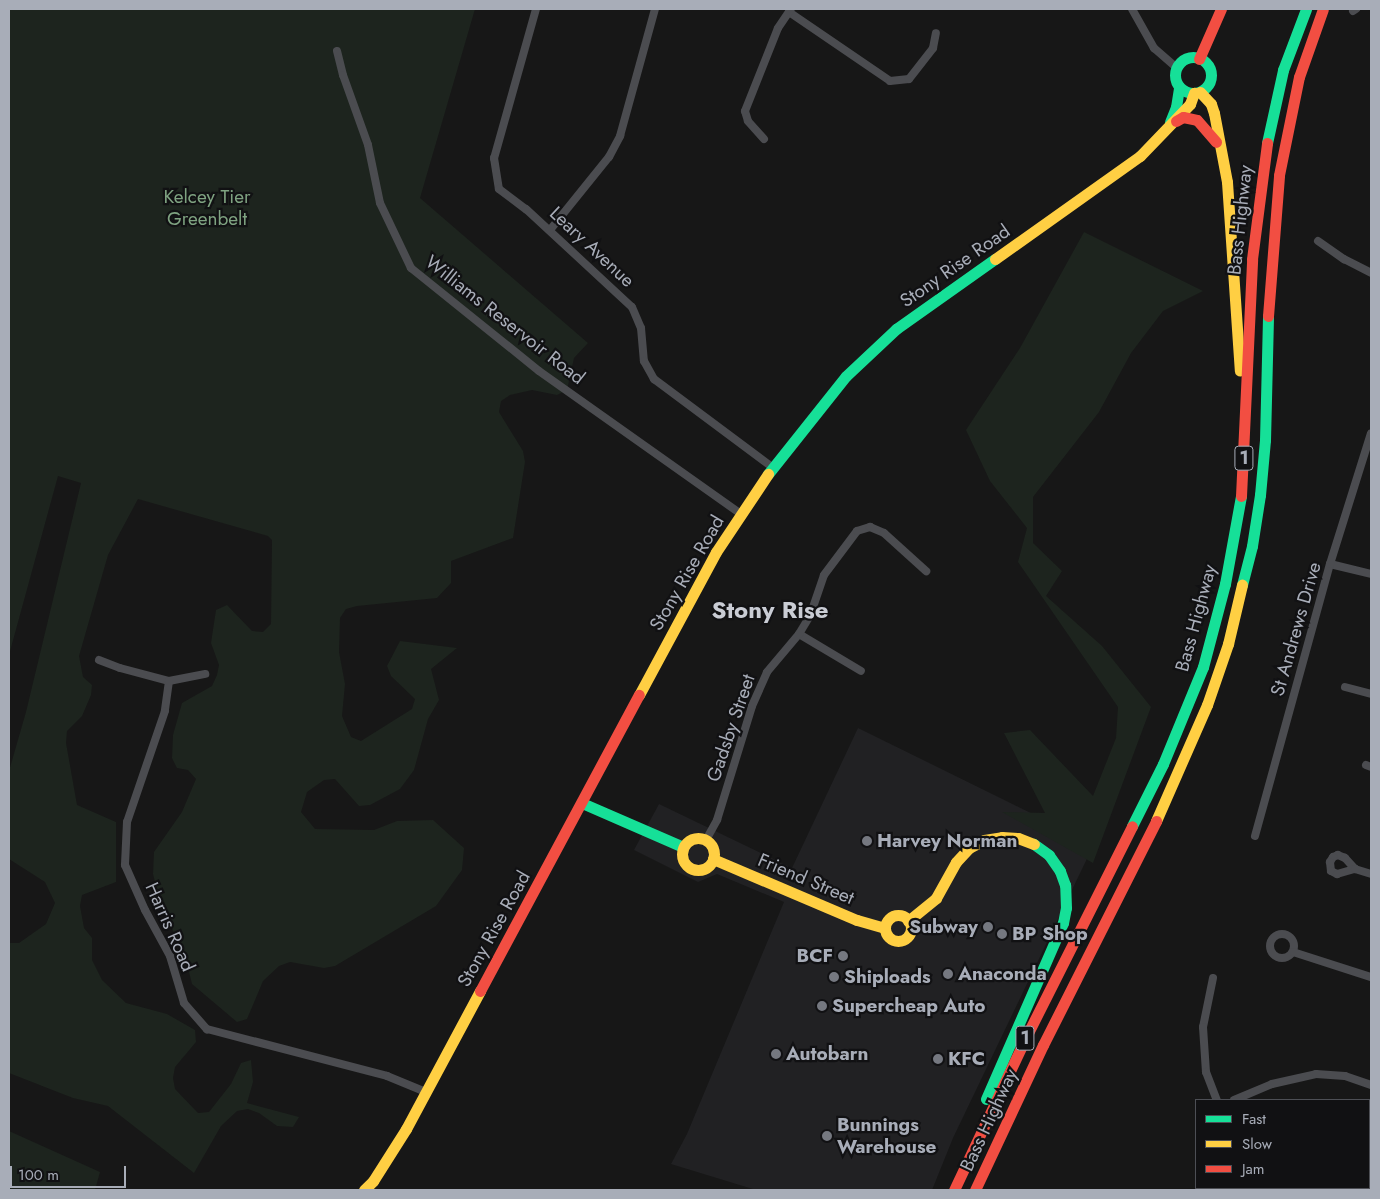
<!DOCTYPE html>
<html>
<head>
<meta charset="utf-8">
<style>
	body { margin:0 }
	#map { position:relative; width:1380px; height:1199px; overflow:hidden; background:#171717; font-family:Jost,sans-serif }
	div>[style] { position:absolute }
	.built>* { inset:0; background:#212123 }
	.green>* { inset:0; background:#1d241e }
	.street>* { height:8px; margin:-4px; padding:0 4px; transform-origin:4px; border-radius:4px; background:#4b4c50 }
	.street>.ring { margin:-4px; padding:0; box-sizing:content-box; background:none; border:8px solid #4b4c50; border-radius:50% }
	.fast>* { height:11px; margin:-5.5px; padding:0 5.5px; transform-origin:5.5px; border-radius:5.5px; background:#16e098 }
	.fast>.ring { margin:-5.5px; padding:0; box-sizing:content-box; background:none; border:11px solid #16e098; border-radius:50% }
	.slow>* { height:11px; margin:-5.5px; padding:0 5.5px; transform-origin:5.5px; border-radius:5.5px; background:#ffcf43 }
	.slow>.ring { margin:-5.5px; padding:0; box-sizing:content-box; background:none; border:11px solid #ffcf43; border-radius:50% }
	.jam>* { height:11px; margin:-5.5px; padding:0 5.5px; transform-origin:5.5px; border-radius:5.5px; background:#f24e42 }
	.dots>* { width:14px; height:14px; translate:-50% -50%; box-sizing:border-box; border:2px solid #111113; border-radius:50% }
	span { translate:-50% -50%; white-space:nowrap; text-align:center; line-height:1.15; -webkit-text-stroke:4.5px #111113; paint-order:stroke }
	.shield-label span { padding:1px 4px; background:#111113; border:1px solid; border-radius:4px; -webkit-text-stroke-width:0 }
	.shield-label { font-size:18px; color:#a8adb8; font-weight:700 }
	.park-label { font-size:19px; color:#7fa381 }
	.street-label { font-size:19px; color:#a8adb8 }
	.poi-label { font-size:19px; color:#a8adb8; font-weight:700 }
	.left { translate:0 -50%; text-align:left }
	.right { translate:-100% -50%; text-align:right }
	.district-label { font-size:24px; color:#c9ccd4; font-weight:700 }
	.frame { position:absolute; inset:0; border:10px solid #a8adb8; pointer-events:none }
	.legend { position:absolute; left:1195px; top:1099px; width:175px; height:90px; box-sizing:border-box; background:#111113; border:1px solid #4d4f55; margin:0; padding:6px 9px; list-style:none; font-size:15px; color:#a8adb8 }
	.legend li { display:flex; align-items:center; gap:10px; height:25px }
	.legend b { width:25px; border:1px solid #4d4f55 }
	.scale { position:absolute; left:10px; top:1166px; width:116px; height:22px; box-sizing:border-box; border:2px solid #a8adb8; border-top:0; padding-left:6px; font-size:15px; line-height:18px; white-space:nowrap; color:#a8adb8; -webkit-text-stroke:4px #111113; paint-order:stroke }
</style>
</head>
<body>
<div id="map">
	<div class="built">
		<i style="clip-path:polygon(858px 728px,1094px 844px,953px 1138px,932px 1190px,756px 1190px,671px 1164px,687px 1134px,784px 902px,717px 874px,698px 882px,634px 850px,659px 804px,792px 868px)"></i>
	</div>
	<div class="green">
		<i style="clip-path:polygon(9px 9px,475px 9px,420px 198px,588px 343px,574px 358px,567px 390px,557px 395px,532px 390px,510px 395px,501px 401px,499px 412px,523px 451px,525px 462px,513px 538px,451px 561px,451px 583px,437px 598px,357px 606px,346px 609px,340px 618px,339px 652px,345px 684px,342px 716px,351px 737px,361px 741px,412px 709px,415px 699px,391px 676px,387px 666px,400px 641px,457px 648px,431px 669px,439px 700px,428px 719px,414px 770px,400px 789px,370px 805px,359px 806px,335px 779px,324px 780px,307px 792px,301px 812px,315px 829px,374px 830px,397px 821px,433px 820px,464px 848px,462px 870px,436px 906px,335px 966px,324px 968px,290px 962px,279px 966px,263px 981px,247px 1019px,237px 1022px,192px 984px,184px 952px,162px 910px,153px 874px,154px 852px,182px 812px,196px 779px,188px 770px,177px 768px,172px 758px,173px 735px,182px 703px,212px 686px,217px 675px,219px 665px,211px 643px,216px 610px,227px 605px,252px 631px,263px 632px,271px 624px,272px 540px,268px 536px,138px 499px,108px 555px,79px 656px,83px 677px,92px 685px,91px 695px,82px 716px,67px 731px,66px 743px,77px 805px,116px 822px,116px 882px,82px 895px,80px 906px,84px 928px,92px 938px,92px 960px,102px 980px,126px 1003px,167px 1014px,195px 1030px,196px 1042px,175px 1067px,173px 1078px,175px 1089px,198px 1113px,209px 1112px,231px 1084px,241px 1063px,251px 1060px,253px 1082px,247px 1103px,299px 1117px,293px 1127px,277px 1126px,259px 1113px,248px 1109px,237px 1111px,221px 1126px,194px 1173px,108px 1106px,73px 1098px,9px 1073px,9px 943px,19px 943px,46px 924px,55px 903px,45px 882px,9px 859px,9px 771px,26px 712px,81px 483px,58px 476px,9px 655px)"></i>
		<i style="clip-path:polygon(1084px 232px,1203px 291px,1163px 311px,1131px 353px,1099px 412px,1033px 497px,1033px 543px,1062px 571px,1046px 596px,1102px 646px,1151px 707px,1093px 863px,1002px 812px,1045px 813px,1004px 733px,1030px 730px,1093px 796px,1116px 738px,1118px 707px,1018px 562px,1027px 528px,990px 481px,966px 430px,1020px 348px)"></i>
		<i style="clip-path:polygon(9px 1131px,100px 1172px,95px 1190px,9px 1190px)"></i>
	</div>
	<div class="street">
		<i style="left:536px;top:9px;width:155px;rotate:105.7deg"></i>
		<i style="left:494px;top:158px;width:31px;rotate:81deg"></i>
		<i style="left:499px;top:189px;width:34px;rotate:37deg"></i>
		<i style="left:526px;top:209px;width:144px;rotate:42.8deg"></i>
		<i style="left:632px;top:307px;width:23px;rotate:67deg"></i>
		<i style="left:641px;top:328px;width:33px;rotate:85deg"></i>
		<i style="left:644px;top:361px;width:21px;rotate:61deg"></i>
		<i style="left:654px;top:379px;width:147px;rotate:36.7deg"></i>
		<i style="left:1132px;top:9px;width:45px;rotate:60.6deg"></i>
		<i style="left:1154px;top:48px;width:30px;rotate:41deg"></i>
		<i style="left:1353px;top:11px;width:4px;rotate:-34deg"></i>
		<i style="left:789px;top:12px;width:122px;rotate:34.3deg"></i>
		<i style="left:890px;top:81px;width:19px;rotate:-6deg"></i>
		<i style="left:909px;top:79px;width:39px;rotate:-52deg"></i>
		<i style="left:933px;top:48px;width:15px;rotate:-79deg"></i>
		<i style="left:337px;top:51px;width:25px;rotate:76deg"></i>
		<i style="left:343px;top:75px;width:74px;rotate:70.3deg"></i>
		<i style="left:368px;top:145px;width:59px;rotate:78.3deg"></i>
		<i style="left:380px;top:203px;width:72px;rotate:64.5deg"></i>
		<i style="left:411px;top:268px;width:164px;rotate:38.8deg"></i>
		<i style="left:539px;top:371px;width:247px;rotate:35.3deg"></i>
		<i style="left:764px;top:139px;width:24px;rotate:-132deg"></i>
		<i style="left:748px;top:121px;width:10px;rotate:-107deg"></i>
		<i style="left:745px;top:111px;width:89px;rotate:-68.3deg"></i>
		<i style="left:778px;top:28px;width:23px;rotate:-56deg"></i>
		<i style="left:550px;top:230px;width:94px;rotate:-51.1deg"></i>
		<i style="left:609px;top:157px;width:24px;rotate:-62deg"></i>
		<i style="left:620px;top:136px;width:132px;rotate:-74.6deg"></i>
		<i style="left:1318px;top:241px;width:32px;rotate:35deg"></i>
		<i style="left:1344px;top:259px;width:30px;rotate:27deg"></i>
		<i style="left:1330px;top:564px;width:42px;rotate:13.7deg"></i>
		<i style="left:799px;top:634px;width:72px;rotate:30.8deg"></i>
		<i style="left:99px;top:660px;width:22px;rotate:21deg"></i>
		<i style="left:120px;top:668px;width:51px;rotate:14.9deg"></i>
		<i style="left:169px;top:681px;width:30px;rotate:98deg"></i>
		<i style="left:165px;top:711px;width:117px;rotate:108.9deg"></i>
		<i style="left:127px;top:822px;width:43px;rotate:92.7deg"></i>
		<i style="left:125px;top:865px;width:49px;rotate:66deg"></i>
		<i style="left:145px;top:910px;width:52px;rotate:61.5deg"></i>
		<i style="left:170px;top:956px;width:49px;rotate:73.4deg"></i>
		<i style="left:184px;top:1003px;width:35px;rotate:49deg"></i>
		<i style="left:207px;top:1029px;width:186px;rotate:14.6deg"></i>
		<i style="left:387px;top:1076px;width:42px;rotate:22.3deg"></i>
		<i style="left:169px;top:681px;width:37px;rotate:-11deg"></i>
		<i style="left:1345px;top:687px;width:27px;rotate:15deg"></i>
		<i style="left:1366px;top:765px;width:5px;rotate:22deg"></i>
		<i style="left:1255px;top:836px;width:282px;rotate:-74.6deg"></i>
		<i style="left:1330px;top:564px;width:137px;rotate:-72.6deg"></i>
		<i style="left:706px;top:840px;width:23px;rotate:-61deg"></i>
		<i style="left:717px;top:820px;width:119px;rotate:-72.9deg"></i>
		<i style="left:752px;top:706px;width:37px;rotate:-66deg"></i>
		<i style="left:767px;top:672px;width:50px;rotate:-49.9deg"></i>
		<i style="left:799px;top:634px;width:21px;rotate:-59deg"></i>
		<i style="left:810px;top:616px;width:43px;rotate:-71.1deg"></i>
		<i style="left:824px;top:575px;width:55px;rotate:-53.1deg"></i>
		<i style="left:857px;top:531px;width:14px;rotate:-17deg"></i>
		<i style="left:870px;top:527px;width:15px;rotate:23deg"></i>
		<i style="left:884px;top:533px;width:57px;rotate:42.1deg"></i>
		<i style="left:1355px;top:869px;width:15px;rotate:-132deg"></i>
		<i style="left:1345px;top:858px;width:8px;rotate:-157deg"></i>
		<i style="left:1338px;top:855px;width:5px;rotate:158deg"></i>
		<i style="left:1333px;top:857px;width:6px;rotate:121deg"></i>
		<i style="left:1330px;top:862px;width:9px;rotate:84deg"></i>
		<i style="left:1331px;top:871px;width:7px;rotate:27deg"></i>
		<i style="left:1337px;top:874px;width:19px;rotate:-16deg"></i>
		<i style="left:1355px;top:869px;width:17px;rotate:17deg"></i>
		<i class="ring" style="left:1270px;top:934px;width:16px;height:16px"></i>
		<i style="left:1293px;top:952px;width:82px;rotate:17.8deg"></i>
		<i style="left:1213px;top:978px;width:50px;rotate:101.5deg"></i>
		<i style="left:1203px;top:1027px;width:45px;rotate:86.2deg"></i>
		<i style="left:1206px;top:1072px;width:30px;rotate:69deg"></i>
		<i style="left:1234px;top:1100px;width:41px;rotate:-22.8deg"></i>
		<i style="left:1272px;top:1084px;width:45px;rotate:-12.8deg"></i>
		<i style="left:1316px;top:1074px;width:29px;rotate:4deg"></i>
		<i style="left:1345px;top:1076px;width:28px;rotate:19deg"></i>
		<i style="left:1261px;top:1188px;width:2px;rotate:63deg"></i>
	</div>
	<div class="fast">
		<i class="ring" style="left:1175px;top:57px;width:25px;height:25px"></i>
		<i style="left:1170px;top:122px;width:16px;rotate:-68deg"></i>
		<i style="left:1176px;top:107px;width:20px;rotate:-81deg"></i>
		<i style="left:1267px;top:143px;width:75px;rotate:-77.6deg"></i>
		<i style="left:1283px;top:70px;width:65px;rotate:-69.3deg"></i>
		<i style="left:768px;top:474px;width:125px;rotate:-51.5deg"></i>
		<i style="left:846px;top:376px;width:69px;rotate:-43.2deg"></i>
		<i style="left:896px;top:329px;width:121px;rotate:-35.3deg"></i>
		<i style="left:1242px;top:585px;width:40px;rotate:-75.6deg"></i>
		<i style="left:1252px;top:546px;width:52px;rotate:-81.1deg"></i>
		<i style="left:1260px;top:495px;width:55px;rotate:-84.8deg"></i>
		<i style="left:1265px;top:440px;width:124px;rotate:-88.6deg"></i>
		<i style="left:582px;top:803px;width:110px;rotate:23.5deg"></i>
		<i style="left:1132px;top:826px;width:69px;rotate:-63.4deg"></i>
		<i style="left:1163px;top:764px;width:105px;rotate:-67.6deg"></i>
		<i style="left:1203px;top:667px;width:86px;rotate:-75.2deg"></i>
		<i style="left:1225px;top:584px;width:89px;rotate:-79.7deg"></i>
		<i style="left:986px;top:1099px;width:192px;rotate:-66.4deg"></i>
		<i style="left:1063px;top:923px;width:15px;rotate:-79deg"></i>
		<i style="left:1066px;top:908px;width:23px;rotate:-92deg"></i>
		<i style="left:1065px;top:885px;width:15px;rotate:-110deg"></i>
		<i style="left:1060px;top:871px;width:19px;rotate:-125deg"></i>
		<i style="left:1049px;top:855px;width:19px;rotate:-144deg"></i>
	</div>
	<div class="slow">
		<i style="left:1200px;top:92px;width:16px;rotate:47deg"></i>
		<i style="left:1211px;top:104px;width:9px;rotate:72deg"></i>
		<i style="left:1214px;top:113px;width:70px;rotate:79.3deg"></i>
		<i style="left:1227px;top:182px;width:189px;rotate:86.1deg"></i>
		<i style="left:995px;top:259px;width:178px;rotate:-35.4deg"></i>
		<i style="left:1140px;top:156px;width:72px;rotate:-46.1deg"></i>
		<i style="left:1190px;top:104px;width:12px;rotate:-70deg"></i>
		<i style="left:639px;top:695px;width:162px;rotate:-61.7deg"></i>
		<i style="left:716px;top:552px;width:94px;rotate:-56.3deg"></i>
		<i style="left:1156px;top:821px;width:127px;rotate:-66.3deg"></i>
		<i style="left:1207px;top:705px;width:65px;rotate:-71deg"></i>
		<i style="left:1228px;top:644px;width:61px;rotate:-76.7deg"></i>
		<i class="ring" style="left:682px;top:838px;width:21px;height:21px"></i>
		<i style="left:713px;top:859px;width:156px;rotate:23deg"></i>
		<i style="left:857px;top:920px;width:29px;rotate:16deg"></i>
		<i class="ring" style="left:885px;top:915px;width:15px;height:15px"></i>
		<i style="left:908px;top:921px;width:36px;rotate:-39deg"></i>
		<i style="left:936px;top:898px;width:41px;rotate:-60.9deg"></i>
		<i style="left:956px;top:862px;width:19px;rotate:-47deg"></i>
		<i style="left:969px;top:848px;width:17px;rotate:-28deg"></i>
		<i style="left:984px;top:840px;width:18px;rotate:-9deg"></i>
		<i style="left:1002px;top:837px;width:16px;rotate:4deg"></i>
		<i style="left:1018px;top:838px;width:17px;rotate:21deg"></i>
		<i style="left:364px;top:1190px;width:13px;rotate:-45deg"></i>
		<i style="left:373px;top:1181px;width:62px;rotate:-57.6deg"></i>
		<i style="left:406px;top:1129px;width:157px;rotate:-61.8deg"></i>
	</div>
	<div class="jam">
		<i style="left:1199px;top:59px;width:55px;rotate:-66.3deg"></i>
		<i style="left:1176px;top:121px;width:8px;rotate:-30deg"></i>
		<i style="left:1183px;top:117px;width:14px;rotate:12deg"></i>
		<i style="left:1197px;top:120px;width:29px;rotate:49deg"></i>
		<i style="left:1268px;top:316px;width:141px;rotate:-85.5deg"></i>
		<i style="left:1279px;top:175px;width:100px;rotate:-78.5deg"></i>
		<i style="left:1299px;top:77px;width:72px;rotate:-70.6deg"></i>
		<i style="left:1241px;top:496px;width:237px;rotate:-87.3deg"></i>
		<i style="left:1252px;top:259px;width:117px;rotate:-82.6deg"></i>
		<i style="left:480px;top:991px;width:336px;rotate:-61.8deg"></i>
		<i style="left:954px;top:1190px;width:167px;rotate:-64.8deg"></i>
		<i style="left:1025px;top:1039px;width:238px;rotate:-63.3deg"></i>
		<i style="left:975px;top:1190px;width:160px;rotate:-64.9deg"></i>
		<i style="left:1043px;top:1045px;width:251px;rotate:-63.2deg"></i>
	</div>
	<div class="dots">
		<i style="left:867px;top:841px;background:#757880"></i>
		<i style="left:988px;top:927px;background:#757880"></i>
		<i style="left:1002px;top:934px;background:#757880"></i>
		<i style="left:843px;top:956px;background:#757880"></i>
		<i style="left:948px;top:974px;background:#757880"></i>
		<i style="left:834px;top:977px;background:#757880"></i>
		<i style="left:822px;top:1006px;background:#757880"></i>
		<i style="left:776px;top:1054px;background:#757880"></i>
		<i style="left:938px;top:1059px;background:#757880"></i>
		<i style="left:827px;top:1136px;background:#757880"></i>
	</div>
	<div class="shield-label">
		<span style="left:1244px;top:458px">1</span>
		<span style="left:1025px;top:1038px">1</span>
	</div>
	<div class="park-label">
		<span style="left:207px;top:208px">Kelcey Tier<br>Greenbelt</span>
	</div>
	<div class="street-label">
		<span style="left:1240px;top:220px;rotate:-84deg">Bass Highway</span>
		<span style="left:592px;top:247px;rotate:43deg">Leary Avenue</span>
		<span style="left:955px;top:266px;rotate:-35deg">Stony Rise Road</span>
		<span style="left:505px;top:320px;rotate:38deg">Williams Reservoir Road</span>
		<span style="left:687px;top:573px;rotate:-60deg">Stony Rise Road</span>
		<span style="left:1196px;top:618px;rotate:-75deg">Bass Highway</span>
		<span style="left:1296px;top:629px;rotate:-74deg">St Andrews Drive</span>
		<span style="left:731px;top:728px;rotate:-71deg">Gadsby Street</span>
		<span style="left:806px;top:879px;rotate:23deg">Friend Street</span>
		<span style="left:170px;top:927px;rotate:66deg">Harris Road</span>
		<span style="left:494px;top:929px;rotate:-61deg">Stony Rise Road</span>
		<span style="left:989px;top:1120px;rotate:-65deg">Bass Highway</span>
	</div>
	<div class="poi-label">
		<span class="left" style="left:877px;top:841px">Harvey Norman</span>
		<span class="right" style="left:978px;top:927px">Subway</span>
		<span class="left" style="left:1012px;top:934px">BP Shop</span>
		<span class="right" style="left:833px;top:956px">BCF</span>
		<span class="left" style="left:958px;top:974px">Anaconda</span>
		<span class="left" style="left:844px;top:977px">Shiploads</span>
		<span class="left" style="left:832px;top:1006px">Supercheap Auto</span>
		<span class="left" style="left:786px;top:1054px">Autobarn</span>
		<span class="left" style="left:948px;top:1059px">KFC</span>
		<span class="left" style="left:837px;top:1136px">Bunnings<br>Warehouse</span>
	</div>
	<div class="district-label">
		<span style="left:770px;top:610px">Stony Rise</span>
	</div>
	<div class="frame"></div>
	<ul class="legend">
	<li><b style="height:6px;background:#16e098"></b>Fast</li>
	<li><b style="height:6px;background:#ffcf43"></b>Slow</li>
	<li><b style="height:6px;background:#f24e42"></b>Jam</li>
	</ul>
	<div class="scale">100 m</div>
</div>
</body>
</html>
